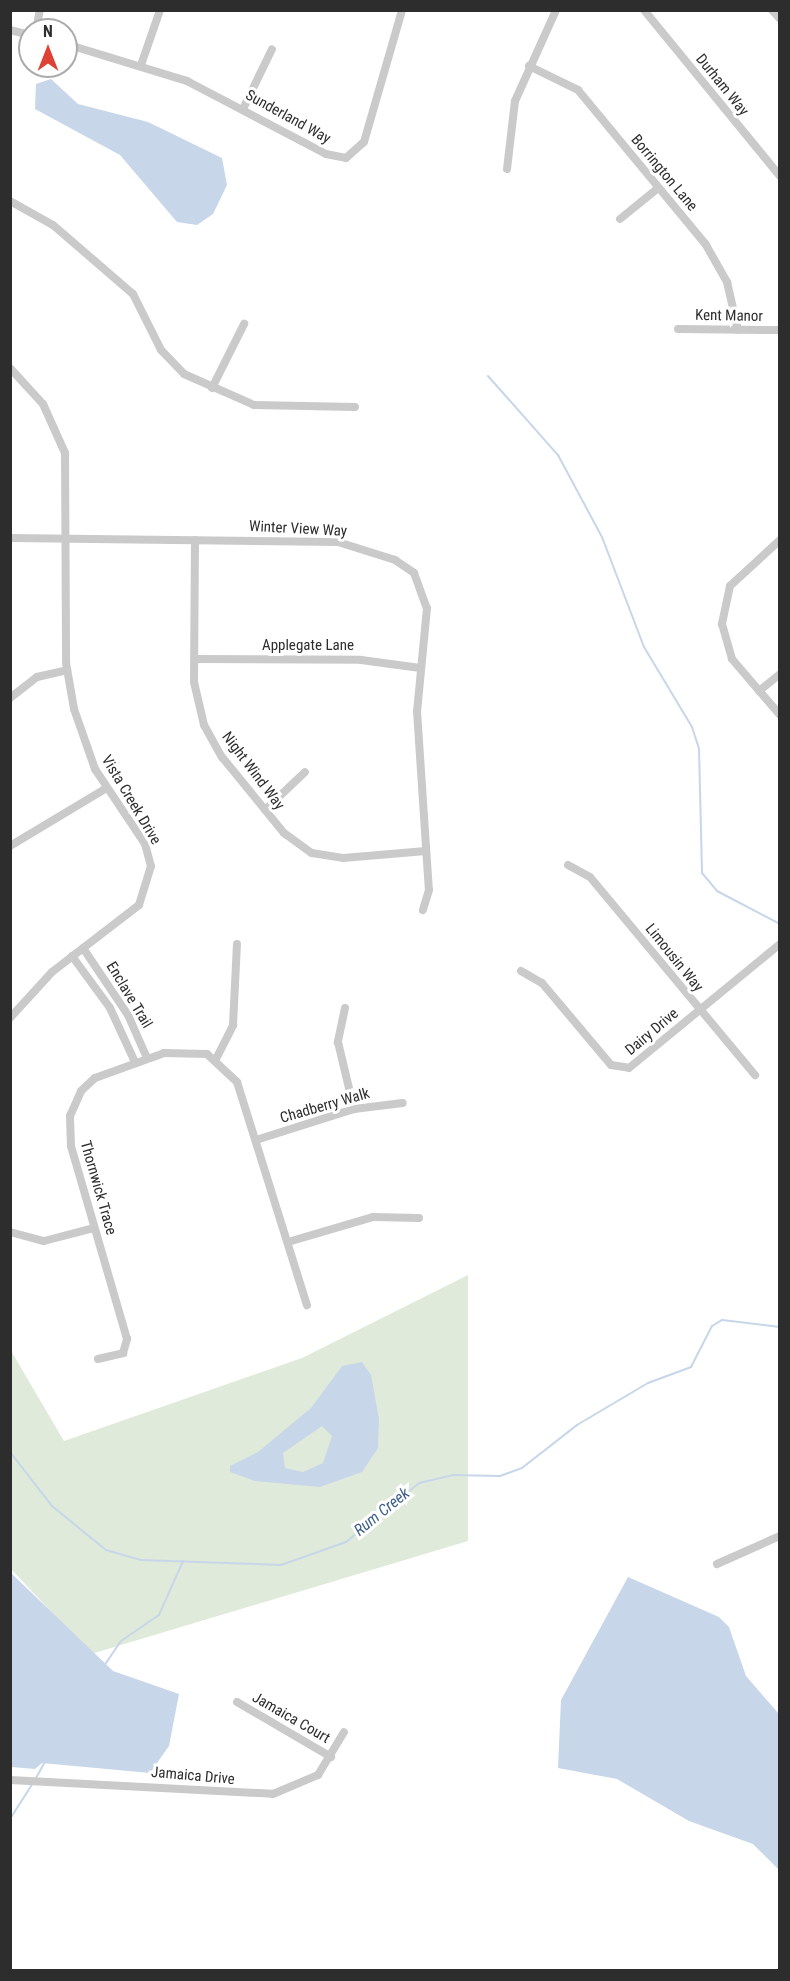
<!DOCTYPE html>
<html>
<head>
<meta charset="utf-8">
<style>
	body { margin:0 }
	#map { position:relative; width:790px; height:1981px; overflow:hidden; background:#fff; font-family:"Roboto Condensed",sans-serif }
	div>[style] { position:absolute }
	.green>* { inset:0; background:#e0eada }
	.water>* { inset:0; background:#c7d6e9 }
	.stream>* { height:2px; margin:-1px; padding:0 1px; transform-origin:1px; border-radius:1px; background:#c7d6e9 }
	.street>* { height:8px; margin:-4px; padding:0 4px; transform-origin:4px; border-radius:4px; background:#cacaca }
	span { translate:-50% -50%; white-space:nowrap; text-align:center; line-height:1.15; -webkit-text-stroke:6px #fff; paint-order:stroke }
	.street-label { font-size:15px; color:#2d2d2d }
	.water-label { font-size:16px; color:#3e618b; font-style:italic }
	.frame { position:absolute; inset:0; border:12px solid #2d2d2d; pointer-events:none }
	.north { position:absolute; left:18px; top:18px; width:60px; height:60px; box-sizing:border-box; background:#fff; border:2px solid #ababab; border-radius:50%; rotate:0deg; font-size:16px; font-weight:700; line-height:24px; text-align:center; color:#2d2d2d }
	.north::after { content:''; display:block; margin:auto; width:21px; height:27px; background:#de4234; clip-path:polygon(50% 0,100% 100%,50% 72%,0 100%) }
</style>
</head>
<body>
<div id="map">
	<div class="green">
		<i style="clip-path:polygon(468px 1275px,468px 1541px,91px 1654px,11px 1569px,10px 1349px,64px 1441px,302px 1358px)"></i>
	</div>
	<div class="water">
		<i style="clip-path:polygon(51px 79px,78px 104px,148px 122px,222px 158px,227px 185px,213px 214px,197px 225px,177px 222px,120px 155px,35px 109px,36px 84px)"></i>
		<i style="clip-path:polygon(evenodd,362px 1362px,371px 1375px,379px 1419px,378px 1448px,362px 1472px,320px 1487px,255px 1481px,230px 1472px,230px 1466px,258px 1452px,311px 1408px,342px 1366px,362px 1362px,322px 1426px,332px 1436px,323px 1463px,303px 1472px,285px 1468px,283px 1453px,322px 1426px)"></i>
		<i style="clip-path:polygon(10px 1572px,113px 1671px,179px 1694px,169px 1746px,150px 1773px,42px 1763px,35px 1769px,11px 1767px)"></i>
		<i style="clip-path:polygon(628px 1577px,719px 1617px,729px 1627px,746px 1676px,779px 1714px,779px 1870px,753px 1844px,689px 1821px,617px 1779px,558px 1768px,561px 1700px)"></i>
	</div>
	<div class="stream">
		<i style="left:488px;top:376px;width:106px;rotate:48.5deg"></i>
		<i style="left:558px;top:455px;width:93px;rotate:61.8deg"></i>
		<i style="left:602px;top:537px;width:118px;rotate:69.1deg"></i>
		<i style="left:644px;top:647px;width:93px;rotate:59deg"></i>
		<i style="left:692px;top:727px;width:23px;rotate:72deg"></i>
		<i style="left:699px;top:749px;width:124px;rotate:88.6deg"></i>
		<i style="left:702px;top:873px;width:23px;rotate:50deg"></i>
		<i style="left:717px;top:891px;width:71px;rotate:27.6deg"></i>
		<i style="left:10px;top:1452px;width:68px;rotate:52.1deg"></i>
		<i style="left:52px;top:1506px;width:70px;rotate:39.2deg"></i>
		<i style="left:106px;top:1550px;width:35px;rotate:16deg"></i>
		<i style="left:140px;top:1560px;width:141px;rotate:2deg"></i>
		<i style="left:281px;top:1565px;width:69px;rotate:-19.5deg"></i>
		<i style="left:346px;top:1542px;width:94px;rotate:-38.9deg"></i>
		<i style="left:419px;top:1483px;width:35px;rotate:-13deg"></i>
		<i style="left:453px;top:1475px;width:47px;rotate:1.2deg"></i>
		<i style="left:500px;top:1476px;width:23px;rotate:-20deg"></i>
		<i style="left:522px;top:1468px;width:70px;rotate:-38deg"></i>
		<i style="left:577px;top:1425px;width:82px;rotate:-30.6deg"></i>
		<i style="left:648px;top:1383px;width:46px;rotate:-20.4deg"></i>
		<i style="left:691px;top:1367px;width:46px;rotate:-62.9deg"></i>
		<i style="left:712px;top:1326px;width:12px;rotate:-31deg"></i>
		<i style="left:722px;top:1320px;width:58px;rotate:6.9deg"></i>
		<i style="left:104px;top:1666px;width:30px;rotate:-56deg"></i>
		<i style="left:121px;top:1641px;width:46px;rotate:-34.4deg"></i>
		<i style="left:159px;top:1615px;width:59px;rotate:-66deg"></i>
		<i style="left:36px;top:1778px;width:18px;rotate:-61deg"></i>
		<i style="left:10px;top:1819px;width:43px;rotate:-57.4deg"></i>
	</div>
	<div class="street">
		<i style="left:644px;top:10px;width:215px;rotate:50.7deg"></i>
		<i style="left:772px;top:10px;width:12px;rotate:48deg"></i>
		<i style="left:10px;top:30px;width:21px;rotate:14deg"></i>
		<i style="left:36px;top:30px;width:20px;rotate:-79deg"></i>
		<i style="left:66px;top:44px;width:127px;rotate:17deg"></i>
		<i style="left:187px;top:81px;width:157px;rotate:27.7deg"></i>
		<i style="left:326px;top:154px;width:20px;rotate:11deg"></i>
		<i style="left:346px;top:158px;width:24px;rotate:-42deg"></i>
		<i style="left:364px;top:142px;width:137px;rotate:-73.9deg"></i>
		<i style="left:141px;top:65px;width:58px;rotate:-70.9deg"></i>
		<i style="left:529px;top:66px;width:55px;rotate:26.1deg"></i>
		<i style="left:578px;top:90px;width:201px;rotate:50.4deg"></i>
		<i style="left:706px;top:245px;width:43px;rotate:60.4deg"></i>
		<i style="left:727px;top:282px;width:49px;rotate:77.1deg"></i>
		<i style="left:244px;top:107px;width:64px;rotate:-64.2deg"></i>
		<i style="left:507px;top:169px;width:68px;rotate:-83.3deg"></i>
		<i style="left:515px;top:101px;width:100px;rotate:-65.7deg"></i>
		<i style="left:10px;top:201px;width:49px;rotate:29.2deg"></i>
		<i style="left:53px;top:225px;width:106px;rotate:40.8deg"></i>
		<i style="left:133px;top:294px;width:63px;rotate:63.4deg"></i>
		<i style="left:161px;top:350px;width:33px;rotate:46deg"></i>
		<i style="left:184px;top:374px;width:77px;rotate:23.9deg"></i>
		<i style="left:254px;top:405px;width:101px;rotate:1.1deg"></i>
		<i style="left:620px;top:219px;width:49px;rotate:-39.2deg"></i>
		<i style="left:678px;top:329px;width:102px;rotate:0.6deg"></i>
		<i style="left:10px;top:368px;width:49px;rotate:47.5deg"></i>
		<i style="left:43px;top:404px;width:54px;rotate:65.8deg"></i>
		<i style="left:65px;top:453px;width:210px;rotate:89.7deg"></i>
		<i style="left:66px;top:663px;width:47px;rotate:80.1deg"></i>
		<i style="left:74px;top:709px;width:64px;rotate:70.7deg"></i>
		<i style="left:95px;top:769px;width:90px;rotate:56.3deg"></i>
		<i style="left:145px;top:844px;width:23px;rotate:75deg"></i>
		<i style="left:151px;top:866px;width:41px;rotate:107.1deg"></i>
		<i style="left:139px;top:905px;width:110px;rotate:142.4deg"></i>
		<i style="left:52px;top:972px;width:62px;rotate:132.4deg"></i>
		<i style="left:212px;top:388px;width:72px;rotate:-63.4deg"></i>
		<i style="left:10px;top:538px;width:328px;rotate:0.7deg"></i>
		<i style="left:338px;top:542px;width:60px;rotate:17.5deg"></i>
		<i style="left:395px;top:560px;width:23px;rotate:34deg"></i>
		<i style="left:414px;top:573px;width:37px;rotate:70deg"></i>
		<i style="left:427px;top:608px;width:103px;rotate:95.5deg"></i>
		<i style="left:417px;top:711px;width:179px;rotate:86.2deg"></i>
		<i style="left:429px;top:890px;width:21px;rotate:107deg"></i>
		<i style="left:195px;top:540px;width:142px;rotate:90.4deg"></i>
		<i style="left:194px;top:682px;width:44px;rotate:76.9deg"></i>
		<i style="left:204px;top:725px;width:37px;rotate:61deg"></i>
		<i style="left:222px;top:757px;width:98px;rotate:50.8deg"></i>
		<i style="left:284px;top:833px;width:34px;rotate:36deg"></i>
		<i style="left:312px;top:853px;width:31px;rotate:9deg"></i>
		<i style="left:343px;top:858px;width:83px;rotate:-4.8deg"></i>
		<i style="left:780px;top:540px;width:68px;rotate:137.4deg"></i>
		<i style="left:730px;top:586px;width:39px;rotate:102deg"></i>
		<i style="left:722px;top:624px;width:36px;rotate:74deg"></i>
		<i style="left:732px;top:659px;width:74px;rotate:49.4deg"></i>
		<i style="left:195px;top:659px;width:166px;rotate:0.3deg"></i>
		<i style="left:361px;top:660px;width:60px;rotate:7.7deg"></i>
		<i style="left:759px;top:691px;width:27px;rotate:-39deg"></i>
		<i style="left:10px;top:698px;width:34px;rotate:-38deg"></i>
		<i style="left:37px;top:677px;width:31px;rotate:-13deg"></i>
		<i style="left:265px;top:810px;width:55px;rotate:-43.5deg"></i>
		<i style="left:10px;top:846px;width:111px;rotate:-31deg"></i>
		<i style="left:568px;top:865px;width:25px;rotate:29deg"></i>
		<i style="left:590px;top:877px;width:258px;rotate:50.2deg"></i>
		<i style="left:83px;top:948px;width:81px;rotate:56.1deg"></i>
		<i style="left:128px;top:1015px;width:47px;rotate:66.2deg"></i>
		<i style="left:72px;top:956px;width:64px;rotate:53.8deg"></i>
		<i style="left:110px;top:1008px;width:60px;rotate:65.2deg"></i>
		<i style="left:521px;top:971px;width:24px;rotate:30deg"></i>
		<i style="left:542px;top:983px;width:107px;rotate:49.9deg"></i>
		<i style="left:611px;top:1065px;width:18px;rotate:9deg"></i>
		<i style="left:629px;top:1068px;width:195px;rotate:-39.4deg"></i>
		<i style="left:345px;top:1008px;width:35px;rotate:102deg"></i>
		<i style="left:338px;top:1042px;width:69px;rotate:76.6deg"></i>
		<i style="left:216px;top:1059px;width:38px;rotate:-63deg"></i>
		<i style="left:233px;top:1025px;width:81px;rotate:-87.2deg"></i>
		<i style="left:256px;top:1140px;width:103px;rotate:-17.6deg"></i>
		<i style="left:354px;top:1109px;width:49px;rotate:-7deg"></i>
		<i style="left:10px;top:1232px;width:35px;rotate:15deg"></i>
		<i style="left:44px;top:1241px;width:52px;rotate:-14.6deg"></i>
		<i style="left:288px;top:1242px;width:89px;rotate:-16.4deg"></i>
		<i style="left:373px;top:1217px;width:46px;rotate:1.2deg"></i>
		<i style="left:98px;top:1359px;width:26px;rotate:-13deg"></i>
		<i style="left:123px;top:1353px;width:15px;rotate:-74deg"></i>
		<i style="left:127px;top:1339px;width:201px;rotate:-106.2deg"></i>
		<i style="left:71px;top:1146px;width:30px;rotate:-92deg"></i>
		<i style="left:70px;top:1116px;width:27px;rotate:-66deg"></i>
		<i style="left:81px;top:1091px;width:19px;rotate:-43deg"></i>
		<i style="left:95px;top:1078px;width:73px;rotate:-19.9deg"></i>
		<i style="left:164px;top:1053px;width:43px;rotate:1.3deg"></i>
		<i style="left:207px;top:1054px;width:41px;rotate:43deg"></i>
		<i style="left:237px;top:1082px;width:234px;rotate:72.6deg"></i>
		<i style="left:717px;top:1564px;width:69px;rotate:-24deg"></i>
		<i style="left:237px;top:1702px;width:109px;rotate:30.3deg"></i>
		<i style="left:10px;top:1780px;width:263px;rotate:3deg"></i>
		<i style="left:273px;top:1794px;width:49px;rotate:-22.9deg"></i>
		<i style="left:318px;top:1775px;width:50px;rotate:-58.8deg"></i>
	</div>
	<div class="street-label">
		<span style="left:722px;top:85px;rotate:51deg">Durham Way</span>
		<span style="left:288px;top:117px;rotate:29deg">Sunderland Way</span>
		<span style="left:664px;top:173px;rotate:50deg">Borrington Lane</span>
		<span style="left:729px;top:316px;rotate:1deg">Kent Manor</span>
		<span style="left:298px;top:529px;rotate:3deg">Winter View Way</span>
		<span style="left:308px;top:646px">Applegate Lane</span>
		<span style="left:253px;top:771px;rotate:53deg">Night Wind Way</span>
		<span style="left:131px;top:800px;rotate:59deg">Vista Creek Drive</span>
		<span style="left:674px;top:958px;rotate:51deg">Limousin Way</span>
		<span style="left:129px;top:995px;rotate:59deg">Enclave Trail</span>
		<span style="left:652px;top:1032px;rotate:-40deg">Dairy Drive</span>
		<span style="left:325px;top:1106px;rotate:-16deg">Chadberry Walk</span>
		<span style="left:98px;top:1188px;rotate:74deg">Thornwick Trace</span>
		<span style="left:291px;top:1718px;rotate:30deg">Jamaica Court</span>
		<span style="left:193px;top:1776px;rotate:5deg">Jamaica Drive</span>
	</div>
	<div class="water-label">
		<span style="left:382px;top:1512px;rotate:-39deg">Rum Creek</span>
	</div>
	<div class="frame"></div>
	<div class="north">N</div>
</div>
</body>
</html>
